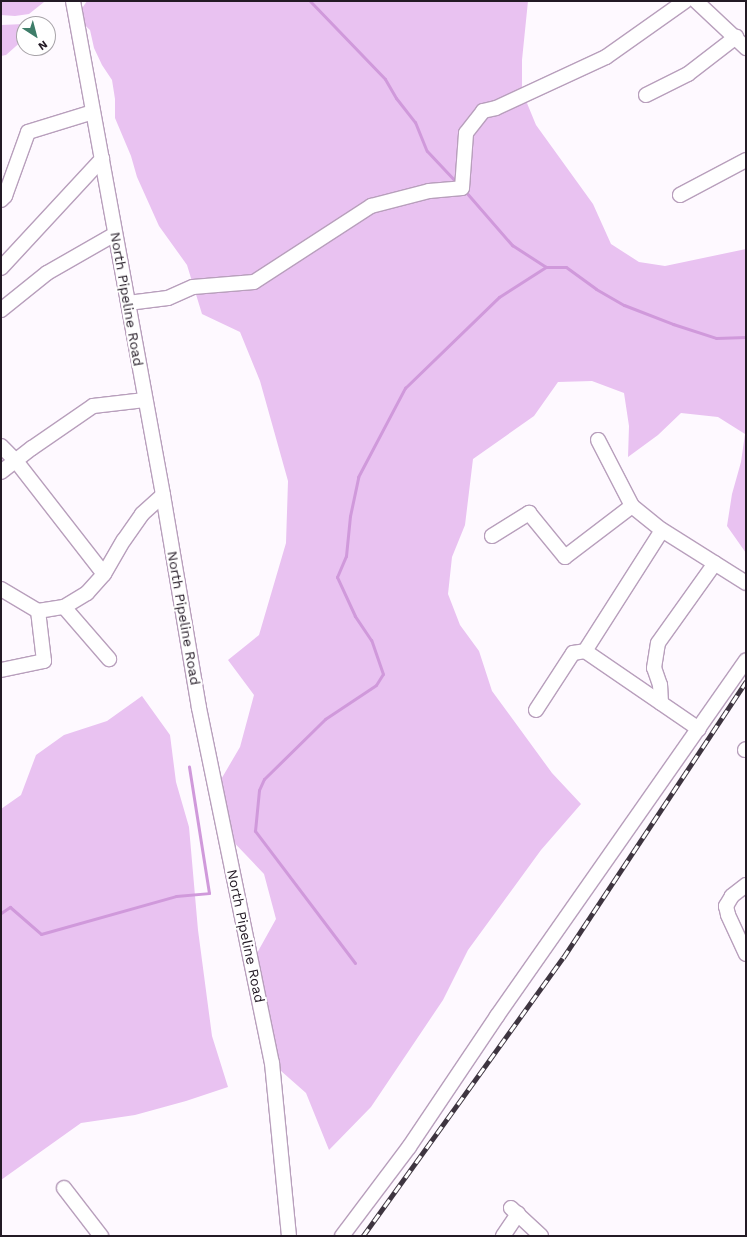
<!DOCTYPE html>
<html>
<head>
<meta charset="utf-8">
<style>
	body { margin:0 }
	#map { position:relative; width:747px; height:1237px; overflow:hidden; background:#fef9ff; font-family:"Work Sans",sans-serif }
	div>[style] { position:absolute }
	.green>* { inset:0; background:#e9c2f1 }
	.stream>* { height:3px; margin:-1.5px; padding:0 1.5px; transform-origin:1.5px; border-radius:1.5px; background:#d099db }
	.roads { filter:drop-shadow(1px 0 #b89fbc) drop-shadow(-1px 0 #b89fbc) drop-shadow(0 1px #b89fbc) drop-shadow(0 -1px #b89fbc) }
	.minor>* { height:14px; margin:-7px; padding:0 7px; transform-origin:7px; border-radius:7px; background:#fff }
	.rail>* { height:4.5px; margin-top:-2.25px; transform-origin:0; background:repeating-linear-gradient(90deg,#fff 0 9px,#3e3540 0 18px); box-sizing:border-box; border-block:1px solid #3e3540 }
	span { translate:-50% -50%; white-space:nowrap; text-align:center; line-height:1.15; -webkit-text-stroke:4px #fff; paint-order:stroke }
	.street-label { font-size:14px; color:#231a25 }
	.frame { position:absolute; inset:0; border:2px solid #231a25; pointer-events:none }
	.north { position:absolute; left:16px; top:16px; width:40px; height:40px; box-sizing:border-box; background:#fff; border:1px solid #a7a3a8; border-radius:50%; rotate:144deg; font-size:11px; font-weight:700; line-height:16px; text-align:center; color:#231a25 }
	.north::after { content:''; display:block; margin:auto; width:14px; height:18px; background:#3e7d69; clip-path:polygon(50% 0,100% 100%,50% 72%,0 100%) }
</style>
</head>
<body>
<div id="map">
	<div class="green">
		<i style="clip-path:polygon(1px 1px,44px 1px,44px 2px,29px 14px,15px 16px,1px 15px)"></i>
		<i style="clip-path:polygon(87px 1px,528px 1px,522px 60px,522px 91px,536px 125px,593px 204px,611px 244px,639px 262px,665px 266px,746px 249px,746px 553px,727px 526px,732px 494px,741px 462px,745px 434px,718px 417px,681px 413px,658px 435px,628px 457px,629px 426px,624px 393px,592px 381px,558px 382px,534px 416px,473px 459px,465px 525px,452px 557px,448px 594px,460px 625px,479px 651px,492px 691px,552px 773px,581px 804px,541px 850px,468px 950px,443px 1000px,371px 1107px,329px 1150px,306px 1093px,272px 1063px,252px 962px,276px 919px,264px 874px,225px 833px,216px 788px,240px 747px,254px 695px,228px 660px,259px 635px,286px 543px,288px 481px,260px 381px,240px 332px,202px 314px,187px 265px,159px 226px,137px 177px,131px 156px,115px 118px,115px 99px,112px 80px,102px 65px,94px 48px,90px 30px,76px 17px)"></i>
		<i style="clip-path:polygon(24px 24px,24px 39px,6px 55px,1px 56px,1px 25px)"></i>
		<i style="clip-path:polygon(142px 696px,170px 735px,176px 782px,189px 827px,198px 930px,212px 1036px,228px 1087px,186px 1101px,135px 1115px,81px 1123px,1px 1180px,1px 809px,21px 795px,36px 755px,64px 735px,107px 721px)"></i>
	</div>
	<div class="stream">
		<i style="left:310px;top:1px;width:108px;rotate:46.1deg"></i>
		<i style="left:385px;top:79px;width:22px;rotate:60deg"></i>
		<i style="left:396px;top:98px;width:31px;rotate:52deg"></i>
		<i style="left:415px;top:122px;width:31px;rotate:68deg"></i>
		<i style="left:427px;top:151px;width:45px;rotate:46.8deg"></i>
		<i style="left:465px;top:191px;width:72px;rotate:49deg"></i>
		<i style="left:512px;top:245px;width:40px;rotate:32.9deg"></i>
		<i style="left:1px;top:913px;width:11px;rotate:-34deg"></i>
		<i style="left:10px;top:907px;width:41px;rotate:41.1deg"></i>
		<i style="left:41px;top:934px;width:140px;rotate:-15.7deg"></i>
		<i style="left:176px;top:896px;width:33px;rotate:-5deg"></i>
		<i style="left:209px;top:893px;width:128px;rotate:-99deg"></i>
		<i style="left:355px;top:963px;width:166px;rotate:-127.1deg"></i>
		<i style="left:255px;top:831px;width:41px;rotate:-84.4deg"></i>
		<i style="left:259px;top:790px;width:12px;rotate:-66deg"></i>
		<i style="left:264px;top:779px;width:86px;rotate:-44.5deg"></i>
		<i style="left:325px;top:719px;width:61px;rotate:-33.7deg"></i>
		<i style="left:376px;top:685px;width:13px;rotate:-58deg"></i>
		<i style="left:383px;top:674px;width:36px;rotate:-109deg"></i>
		<i style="left:371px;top:640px;width:29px;rotate:-124deg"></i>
		<i style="left:355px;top:616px;width:43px;rotate:-114.8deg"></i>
		<i style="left:337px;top:577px;width:23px;rotate:-67deg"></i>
		<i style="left:346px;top:556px;width:40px;rotate:-84.3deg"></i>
		<i style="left:350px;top:516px;width:40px;rotate:-78deg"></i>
		<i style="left:358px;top:477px;width:101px;rotate:-62.2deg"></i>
		<i style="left:405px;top:388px;width:131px;rotate:-44.1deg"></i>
		<i style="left:499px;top:297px;width:56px;rotate:-32.6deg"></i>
		<i style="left:546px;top:267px;width:20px"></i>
		<i style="left:566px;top:267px;width:37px;rotate:36deg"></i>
		<i style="left:596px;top:289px;width:32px;rotate:30deg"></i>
		<i style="left:624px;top:305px;width:53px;rotate:21.2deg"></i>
		<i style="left:673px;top:324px;width:45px;rotate:18deg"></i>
		<i style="left:716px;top:338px;width:30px;rotate:-2deg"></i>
	</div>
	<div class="roads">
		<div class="minor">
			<i style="left:73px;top:1px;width:502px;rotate:79.67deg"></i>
			<i style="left:163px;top:495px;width:216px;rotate:80.4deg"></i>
			<i style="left:199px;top:708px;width:362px;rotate:78.4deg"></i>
			<i style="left:272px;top:1063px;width:174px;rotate:84.4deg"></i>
			<i style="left:696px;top:1px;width:69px;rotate:43.2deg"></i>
			<i style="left:646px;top:95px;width:47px;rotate:-26.6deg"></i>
			<i style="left:688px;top:74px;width:61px;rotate:-37.6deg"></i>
			<i style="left:680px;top:195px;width:75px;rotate:-27.9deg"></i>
			<i style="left:1px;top:200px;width:6px;rotate:-45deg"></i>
			<i style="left:5px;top:196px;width:68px;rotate:-70.2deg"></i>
			<i style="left:28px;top:132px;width:68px;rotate:-17.1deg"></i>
			<i style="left:1px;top:268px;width:149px;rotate:-47.2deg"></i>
			<i style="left:128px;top:303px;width:40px;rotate:-7.1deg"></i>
			<i style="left:168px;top:298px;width:27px;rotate:-24deg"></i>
			<i style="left:193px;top:287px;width:61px;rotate:-4.7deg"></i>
			<i style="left:254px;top:282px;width:140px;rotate:-33deg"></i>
			<i style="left:371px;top:206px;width:60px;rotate:-14.5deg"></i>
			<i style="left:429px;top:191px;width:33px;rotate:-5deg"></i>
			<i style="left:462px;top:188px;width:55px;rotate:-85.8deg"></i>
			<i style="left:466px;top:133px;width:28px;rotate:-52deg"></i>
			<i style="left:483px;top:111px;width:13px;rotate:-13deg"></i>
			<i style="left:496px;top:108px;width:121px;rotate:-24.9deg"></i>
			<i style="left:606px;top:57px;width:97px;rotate:-35.3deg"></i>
			<i style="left:1px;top:310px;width:59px;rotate:-38.8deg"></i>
			<i style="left:47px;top:273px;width:78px;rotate:-29.8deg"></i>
			<i style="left:598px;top:440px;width:74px;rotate:62.7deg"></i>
			<i style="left:632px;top:506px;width:38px;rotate:39deg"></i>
			<i style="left:662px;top:530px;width:99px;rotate:32.2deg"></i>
			<i style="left:1px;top:446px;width:21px;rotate:45deg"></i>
			<i style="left:16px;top:461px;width:143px;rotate:52.1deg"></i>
			<i style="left:1px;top:472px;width:39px;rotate:-38deg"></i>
			<i style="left:32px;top:448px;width:74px;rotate:-34.5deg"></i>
			<i style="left:93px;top:406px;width:52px;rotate:-6.6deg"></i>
			<i style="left:492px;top:536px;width:44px;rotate:-31.9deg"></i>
			<i style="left:529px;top:513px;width:57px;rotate:50.7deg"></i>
			<i style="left:565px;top:557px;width:84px;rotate:-37.3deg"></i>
			<i style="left:1px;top:589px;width:43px;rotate:30.7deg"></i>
			<i style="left:38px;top:611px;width:26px;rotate:-9deg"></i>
			<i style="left:64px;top:607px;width:27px;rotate:-31deg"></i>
			<i style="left:87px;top:593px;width:25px;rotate:-48deg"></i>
			<i style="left:104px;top:574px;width:39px;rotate:-60deg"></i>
			<i style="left:124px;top:540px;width:32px;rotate:-55deg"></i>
			<i style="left:142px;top:514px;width:28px;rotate:-42deg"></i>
			<i style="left:64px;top:607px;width:69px;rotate:49.1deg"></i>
			<i style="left:585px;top:651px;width:143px;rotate:-57.5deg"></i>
			<i style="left:1px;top:670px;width:44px;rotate:-11.8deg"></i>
			<i style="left:44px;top:661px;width:50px;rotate:-96.8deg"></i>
			<i style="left:661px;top:703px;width:18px;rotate:-93deg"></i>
			<i style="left:660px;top:685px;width:18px;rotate:-109deg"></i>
			<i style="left:654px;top:668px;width:25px;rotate:-81deg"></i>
			<i style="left:658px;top:643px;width:98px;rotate:-54.5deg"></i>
			<i style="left:536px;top:710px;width:68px;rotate:-57deg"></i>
			<i style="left:573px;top:653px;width:12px;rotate:-9deg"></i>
			<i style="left:585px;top:651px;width:138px;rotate:34.4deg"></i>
			<i style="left:745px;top:750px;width:1px;rotate:-45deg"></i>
			<i style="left:746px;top:885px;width:18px;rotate:142deg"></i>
			<i style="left:732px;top:896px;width:12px;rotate:121deg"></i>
			<i style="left:726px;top:906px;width:9px;rotate:77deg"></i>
			<i style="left:728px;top:915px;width:43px;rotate:65.2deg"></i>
			<i style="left:64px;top:1188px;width:61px;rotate:52.4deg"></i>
			<i style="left:511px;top:1208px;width:41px;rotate:43deg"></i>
			<i style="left:342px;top:1236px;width:111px;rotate:-53deg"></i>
			<i style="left:409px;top:1147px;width:158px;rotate:-56.1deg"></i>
			<i style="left:497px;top:1016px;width:434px;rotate:-55deg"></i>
			<i style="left:503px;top:1236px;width:27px;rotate:-56deg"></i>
		</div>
	</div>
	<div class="rail">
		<i style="left:363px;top:1236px;width:342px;rotate:-54.3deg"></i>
		<i style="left:563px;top:958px;width:332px;rotate:-56.5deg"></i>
	</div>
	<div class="street-label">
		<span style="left:127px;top:299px;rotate:80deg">North Pipeline Road</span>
		<span style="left:184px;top:618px;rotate:80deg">North Pipeline Road</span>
		<span style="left:246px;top:936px;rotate:78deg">North Pipeline Road</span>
	</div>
	<div class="frame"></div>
	<div class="north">N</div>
</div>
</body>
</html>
